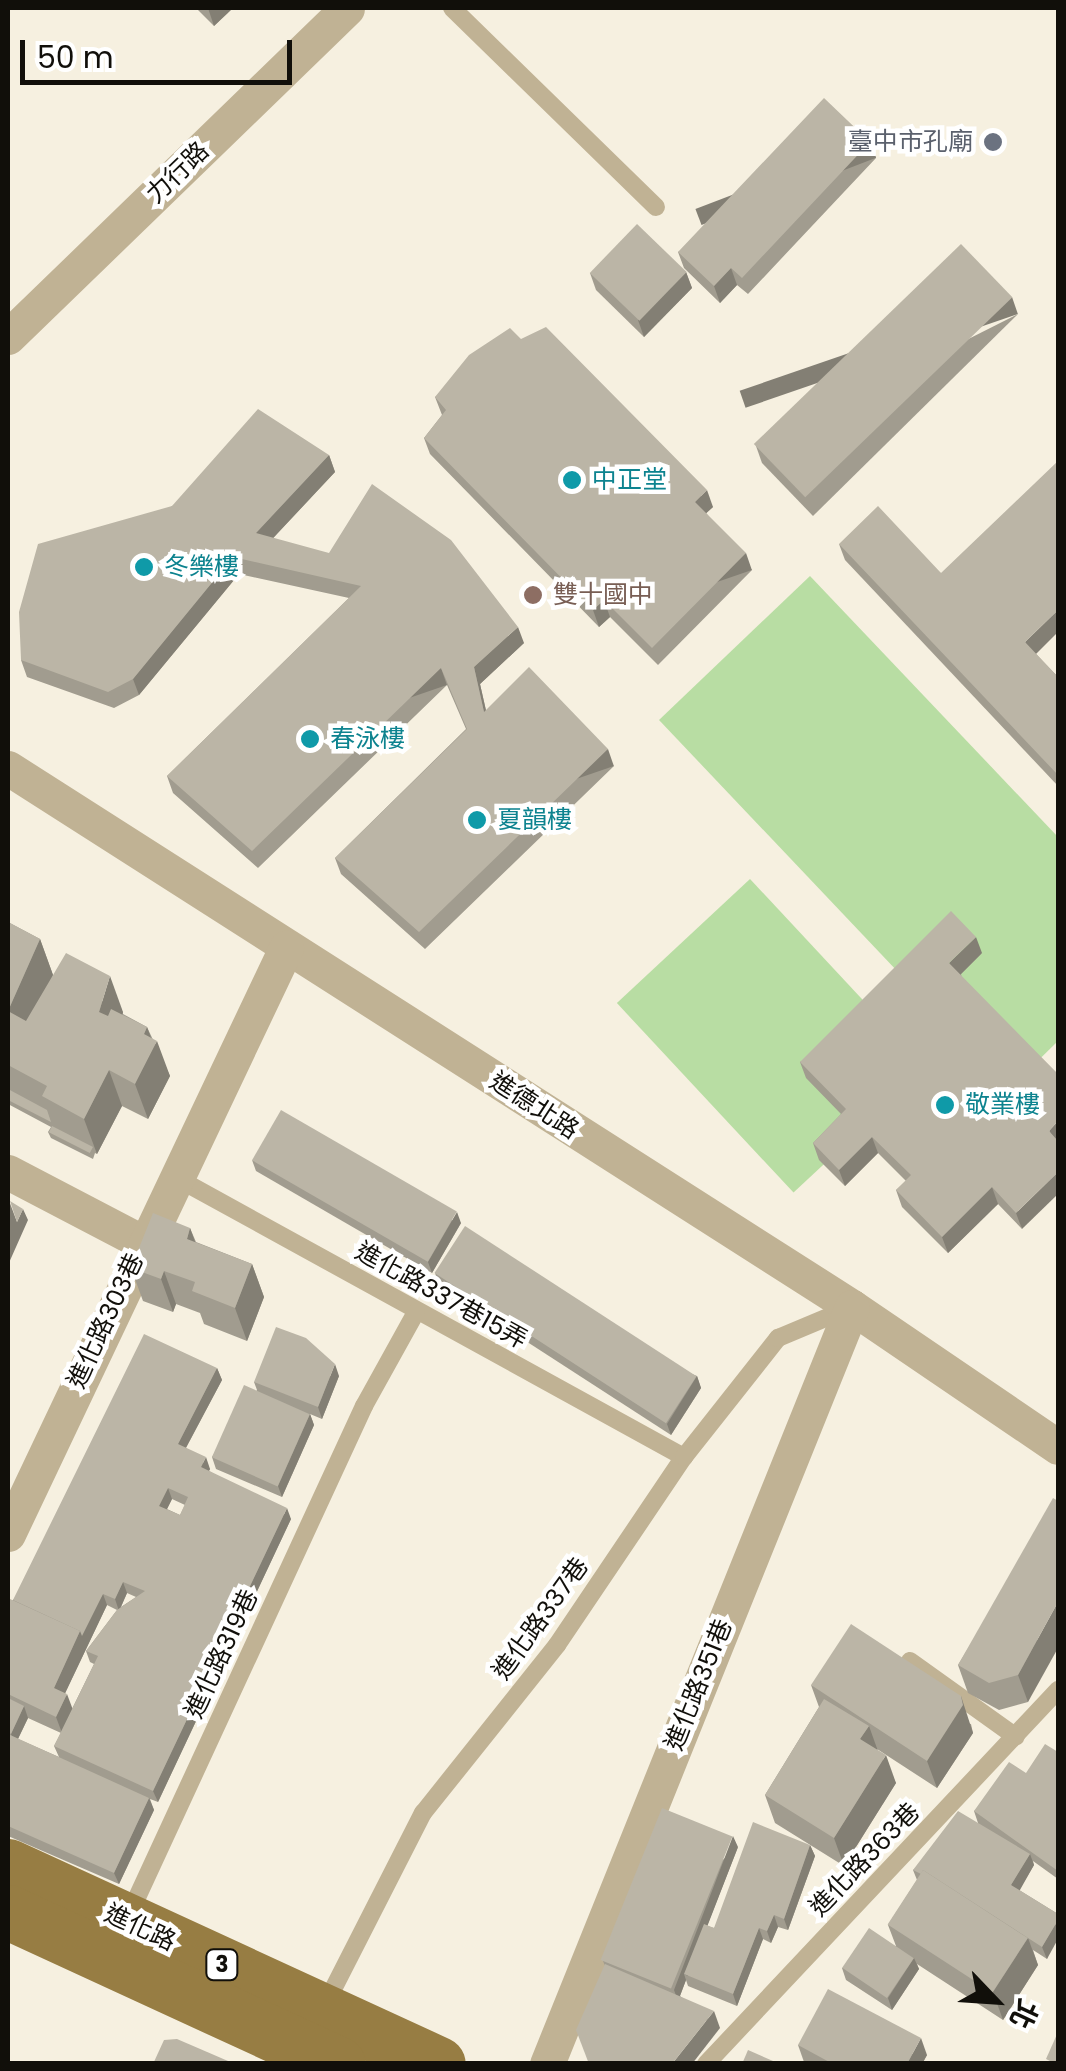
<!DOCTYPE html>
<html>
<head>
<meta charset="utf-8">
<style>
	body { margin:0 }
	#map { position:relative; width:1066px; height:2071px; overflow:hidden; background:#f6f0e0; font-family:Poppins,"Noto Sans TC",sans-serif }
	div>[style] { position:absolute }
	.green>* { inset:0; background:#b8dda3; transform-origin:0 0 }
	.service>* { height:18px; margin:-9px; padding:0 9px; transform-origin:9px; border-radius:9px; background:#c0b294 }
	.minor>* { height:35px; margin:-17.5px; padding:0 17.5px; transform-origin:17.5px; border-radius:17.5px; background:#c0b294 }
	.primary>* { height:55px; margin:-27.5px; padding:0 27.5px; transform-origin:27.5px; border-radius:27.5px; background:#977d43 }
	.wall>* { inset:0; background:#a19c8f }
	.shaded-wall>* { inset:0; background:#837f74; transform-origin:0 0 }
	.building>* { inset:0; background:#bbb5a6; transform-origin:0 0 }
	.dots>* { width:28px; height:28px; translate:-50% -50%; box-sizing:border-box; border:5px solid #fff; border-radius:50% }
	span { translate:-50% -50%; white-space:nowrap; text-align:center; line-height:1.15; -webkit-text-stroke:9px #fff; paint-order:stroke }
	.shield-label span { padding:2px 8px; background:#fff; border:2px solid; border-radius:8px; -webkit-text-stroke-width:0 }
	.shield-label { font-size:22px; color:#110f0a; font-weight:700 }
	.worship-label { font-size:25px; color:#5b616d }
	.right { translate:-100% -50%; text-align:right }
	.street-label { font-size:25px; color:#110f0a }
	.culture-label { font-size:25px; color:#0d838f }
	.left { translate:0 -50%; text-align:left }
	.education-label { font-size:25px; color:#785e54 }
	.frame { position:absolute; inset:0; border:10px solid #110f0a; pointer-events:none }
	.north { position:absolute; left:946px; top:1951px; width:100px; height:100px; -webkit-text-stroke:8px #fff; paint-order:stroke; rotate:115deg; font-size:28px; font-weight:700; line-height:40px; text-align:center; color:#110f0a }
	.north::after { content:''; display:block; margin:auto; width:35px; height:45px; background:#110f0a; clip-path:polygon(50% 0,100% 100%,50% 72%,0 100%) }
	.scale { position:absolute; left:20px; top:40px; width:272px; height:45px; box-sizing:border-box; border:5px solid #110f0a; border-top:0; padding-left:12px; font-size:30px; line-height:35px; white-space:nowrap; color:#110f0a; -webkit-text-stroke:8px #fff; paint-order:stroke }
</style>
</head>
<body>
<div id="map">
	<div class="green">
		<i style="clip-path:polygon(810px 576px,1058px 837px,1058px 1041px,1009px 1089px,659px 720px)"></i>
		<i style="left:750px;top:879px;width:259px;height:182px;rotate:47deg"></i>
	</div>
	<div class="service">
		<i style="left:452px;top:8px;width:285px;rotate:44.3deg"></i>
		<i style="left:175px;top:1177px;width:581px;rotate:28.82deg"></i>
		<i style="left:910px;top:1661px;width:130px;rotate:35.6deg"></i>
		<i style="left:128px;top:1917px;width:563px;rotate:-65.21deg"></i>
		<i style="left:364px;top:1406px;width:107px;rotate:-61deg"></i>
		<i style="left:325px;top:2005px;width:216px;rotate:-63deg"></i>
		<i style="left:423px;top:1813px;width:215px;rotate:-51.4deg"></i>
		<i style="left:557px;top:1645px;width:227px;rotate:-56deg"></i>
		<i style="left:684px;top:1457px;width:152px;rotate:-51.7deg"></i>
		<i style="left:778px;top:1338px;width:75px;rotate:-22.8deg"></i>
		<i style="left:706px;top:2064px;width:514px;rotate:-46.74deg"></i>
	</div>
	<div class="minor">
		<i style="left:8px;top:337px;width:472px;rotate:-44.1deg"></i>
		<i style="left:8px;top:768px;width:1001px;rotate:32.56deg"></i>
		<i style="left:852px;top:1307px;width:249px;rotate:34.2deg"></i>
		<i style="left:8px;top:1172px;width:151px;rotate:27.6deg"></i>
		<i style="left:8px;top:1534px;width:649px;rotate:-64.62deg"></i>
		<i style="left:547px;top:2064px;width:816px;rotate:-68.06deg"></i>
	</div>
	<div class="primary">
		<i style="left:8px;top:1866px;width:473px;rotate:24.7deg"></i>
		<i style="left:8px;top:1912px;width:363px;rotate:24.7deg"></i>
	</div>
	<div class="wall">
		<i style="clip-path:polygon(196px 8px,233px 8px,214px 26px)"></i>
		<i style="clip-path:polygon(870px 142px,876px 158px,748px 294px,737px 285px,720px 303px,684px 268px,678px 252px)"></i>
		<i style="clip-path:polygon(686px 272px,692px 288px,644px 337px,596px 290px,590px 273px)"></i>
		<i style="clip-path:polygon(1018px 314px,813px 516px,762px 463px,756px 446px)"></i>
		<i style="clip-path:polygon(521px 339px,713px 507px,706px 513px,752px 570px,658px 665px,610px 617px,599px 627px,430px 454px,424px 438px,442px 415px,435px 397px)"></i>
		<i style="clip-path:polygon(329px 455px,335px 472px,273px 538px,524px 643px,480px 684px,486px 710px,614px 766px,425px 949px,341px 874px,335px 858px,466px 729px,447px 685px,258px 868px,173px 793px,167px 776px,349px 598px,239px 574px,139px 695px,114px 708px,27px 677px,21px 660px,172px 506px)"></i>
		<i style="clip-path:polygon(839px 544px,941px 573px,1036px 654px,1058px 677px,1058px 786px,845px 560px)"></i>
		<i style="clip-path:polygon(8px 922px,40px 939px,53px 975px,123px 1012px,123px 1014px,147px 1027px,170px 1076px,148px 1119px,122px 1106px,97px 1154px,95px 1153px,93px 1159px,51px 1138px,48px 1132px,51px 1127px,8px 1104px)"></i>
		<i style="clip-path:polygon(982px 953px,961px 974px,1022px 1229px,998px 1204px,948px 1253px,902px 1207px,896px 1190px,906px 1181px,878px 1153px,845px 1186px,819px 1160px,813px 1143px,841px 1114px,806px 1078px,800px 1062px)"></i>
		<i style="clip-path:polygon(252px 1160px,461px 1223px,432px 1273px,256px 1171px)"></i>
		<i style="clip-path:polygon(190px 1228px,196px 1242px,252px 1264px,264px 1297px,247px 1341px,204px 1324px,200px 1313px,176px 1304px,173px 1312px,143px 1301px,131px 1268px)"></i>
		<i style="clip-path:polygon(435px 1273px,697px 1376px,701px 1388px,671px 1435px,439px 1285px)"></i>
		<i style="clip-path:polygon(evenodd,217px 1368px,222px 1380px,186px 1448px,210px 1469px,209px 1471px,291px 1519px,158px 1802px,150px 1799px,154px 1810px,119px 1884px,8px 1836px,8px 1603px,13px 1600px,217px 1368px,172px 1499px,185px 1505px,180px 1515px,167px 1509px,172px 1499px,217px 1368px,127px 1593px,136px 1597px,121px 1607px,127px 1593px,217px 1368px,107px 1605px,117px 1610px,86px 1651px,90px 1662px,94px 1664px,72px 1709px,65px 1693px,107px 1605px,217px 1368px,28px 1718px,61px 1733px,54px 1746px,59px 1757px,18px 1739px,28px 1718px)"></i>
		<i style="clip-path:polygon(339px 1376px,322px 1419px,310px 1414px,314px 1425px,282px 1497px,216px 1469px,212px 1457px,257px 1390px,254px 1382px)"></i>
		<i style="clip-path:polygon(1058px 1501px,1028px 1702px,999px 1710px,968px 1693px,958px 1665px)"></i>
		<i style="clip-path:polygon(811px 1685px,971px 1724px,973px 1733px,937px 1788px,877px 1749px,896px 1783px,844px 1866px,775px 1823px,765px 1795px,819px 1707px)"></i>
		<i style="clip-path:polygon(1058px 1752px,1058px 1879px,1033px 1861px,1034px 1865px,1019px 1890px,1058px 1914px,1047px 1959px,1033px 1950px,1038px 1965px,1003px 2020px,917px 1964px,919px 1969px,892px 2010px,846px 1980px,842px 1968px,896px 1946px,888px 1925px,917px 1880px,913px 1870px,978px 1823px,974px 1811px)"></i>
		<i style="clip-path:polygon(810px 1845px,815px 1856px,788px 1930px,778px 1927px,771px 1943px,763px 1939px,737px 2006px,688px 1986px,686px 1980px,680px 1996px,720px 2028px,605px 1966px,603px 1961px,738px 1847px,707px 1926px,714px 1928px)"></i>
		<i style="clip-path:polygon(798px 2045px,927px 2055px,922px 2064px,807px 2064px,804px 2062px)"></i>
	</div>
	<div class="shaded-wall">
		<i style="clip-path:polygon(208px 8px,233px 8px,214px 26px)"></i>
		<i style="left:870px;top:142px;width:17px;height:187px;rotate:69deg"></i>
		<i style="clip-path:polygon(731px 268px,737px 285px,720px 303px,714px 286px)"></i>
		<i style="clip-path:polygon(686px 272px,692px 288px,644px 337px,638px 320px)"></i>
		<i style="left:1012px;top:297px;width:18px;height:288px;rotate:71deg"></i>
		<i style="clip-path:polygon(329px 455px,335px 472px,262px 550px,256px 533px)"></i>
		<i style="clip-path:polygon(707px 490px,713px 507px,701px 518px,695px 502px)"></i>
		<i style="left:746px;top:553px;width:18px;height:134px;rotate:71deg"></i>
		<i style="clip-path:polygon(233px 557px,239px 574px,139px 695px,133px 679px)"></i>
		<i style="clip-path:polygon(604px 600px,610px 617px,599px 627px,593px 610px)"></i>
		<i style="clip-path:polygon(1058px 610px,1058px 632px,1031px 659px,1025px 642px)"></i>
		<i style="clip-path:polygon(518px 627px,524px 643px,480px 684px,490px 729px,484px 712px,474px 667px)"></i>
		<i style="left:441px;top:668px;width:18px;height:263px;rotate:71deg"></i>
		<i style="left:608px;top:749px;width:18px;height:263px;rotate:71deg"></i>
		<i style="clip-path:polygon(976px 937px,982px 953px,955px 980px,949px 963px)"></i>
		<i style="clip-path:polygon(40px 939px,53px 975px,20px 1047px,8px 1011px)"></i>
		<i style="clip-path:polygon(110px 976px,123px 1012px,112px 1047px,99px 1012px)"></i>
		<i style="clip-path:polygon(147px 1027px,154px 1046px,157px 1041px,170px 1076px,148px 1119px,135px 1084px,144px 1034px)"></i>
		<i style="clip-path:polygon(109px 1070px,122px 1106px,97px 1154px,84px 1119px)"></i>
		<i style="clip-path:polygon(1058px 1121px,1058px 1144px,1049px 1131px)"></i>
		<i style="clip-path:polygon(872px 1137px,878px 1153px,845px 1186px,839px 1170px)"></i>
		<i style="clip-path:polygon(1058px 1172px,1058px 1194px,1022px 1229px,1016px 1213px)"></i>
		<i style="clip-path:polygon(992px 1187px,998px 1204px,948px 1253px,942px 1237px)"></i>
		<i style="clip-path:polygon(8px 1198px,17px 1222px,23px 1209px,28px 1220px,8px 1265px)"></i>
		<i style="clip-path:polygon(457px 1212px,461px 1223px,432px 1273px,428px 1262px)"></i>
		<i style="clip-path:polygon(190px 1228px,202px 1261px,187px 1239px)"></i>
		<i style="clip-path:polygon(252px 1264px,264px 1297px,247px 1341px,235px 1308px)"></i>
		<i style="clip-path:polygon(164px 1271px,176px 1304px,173px 1312px,161px 1279px)"></i>
		<i style="clip-path:polygon(335px 1364px,339px 1376px,322px 1419px,318px 1407px)"></i>
		<i style="clip-path:polygon(217px 1368px,222px 1380px,182px 1455px,178px 1444px)"></i>
		<i style="clip-path:polygon(697px 1376px,701px 1388px,671px 1435px,667px 1424px)"></i>
		<i style="clip-path:polygon(310px 1414px,314px 1425px,282px 1497px,278px 1486px)"></i>
		<i style="clip-path:polygon(206px 1457px,210px 1469px,205px 1478px,201px 1467px)"></i>
		<i style="clip-path:polygon(168px 1488px,172px 1499px,163px 1517px,159px 1506px)"></i>
		<i style="clip-path:polygon(287px 1508px,291px 1519px,158px 1802px,153px 1791px)"></i>
		<i style="clip-path:polygon(123px 1582px,127px 1593px,119px 1611px,115px 1599px)"></i>
		<i style="clip-path:polygon(103px 1594px,107px 1605px,60px 1704px,54px 1688px,80px 1631px)"></i>
		<i style="clip-path:polygon(1058px 1602px,1058px 1648px,1028px 1702px,1018px 1675px)"></i>
		<i style="clip-path:polygon(67px 1694px,73px 1710px,62px 1733px,56px 1717px)"></i>
		<i style="clip-path:polygon(961px 1696px,973px 1733px,937px 1788px,927px 1761px)"></i>
		<i style="clip-path:polygon(24px 1706px,28px 1718px,15px 1745px,11px 1734px)"></i>
		<i style="clip-path:polygon(869px 1726px,879px 1754px,860px 1739px)"></i>
		<i style="clip-path:polygon(886px 1755px,896px 1783px,844px 1866px,834px 1838px)"></i>
		<i style="clip-path:polygon(149px 1798px,154px 1810px,119px 1884px,114px 1873px)"></i>
		<i style="clip-path:polygon(733px 1836px,738px 1847px,688px 1976px,684px 1974px,686px 1980px,678px 2001px,674px 1990px)"></i>
		<i style="clip-path:polygon(810px 1845px,815px 1856px,788px 1930px,784px 1919px)"></i>
		<i style="clip-path:polygon(1030px 1854px,1034px 1865px,1016px 1897px,1011px 1885px)"></i>
		<i style="clip-path:polygon(774px 1915px,778px 1927px,771px 1943px,767px 1931px)"></i>
		<i style="clip-path:polygon(1058px 1920px,1058px 1939px,1047px 1959px,1042px 1947px)"></i>
		<i style="clip-path:polygon(759px 1928px,763px 1939px,737px 2006px,733px 1994px)"></i>
		<i style="clip-path:polygon(1028px 1938px,1038px 1965px,1003px 2020px,993px 1992px)"></i>
		<i style="clip-path:polygon(914px 1958px,919px 1969px,892px 2010px,888px 1998px)"></i>
		<i style="clip-path:polygon(714px 2011px,720px 2028px,692px 2064px,672px 2064px)"></i>
		<i style="clip-path:polygon(921px 2038px,927px 2055px,922px 2064px,907px 2064px)"></i>
	</div>
	<div class="building">
		<i style="clip-path:polygon(824px 98px,870px 142px,742px 278px,731px 268px,714px 286px,678px 252px)"></i>
		<i style="left:637px;top:224px;width:69px;height:68px;rotate:44deg"></i>
		<i style="left:961px;top:244px;width:74px;height:288px;rotate:46deg"></i>
		<i style="clip-path:polygon(546px 327px,707px 490px,695px 502px,746px 553px,652px 648px,604px 600px,593px 610px,424px 438px,446px 410px,435px 397px,469px 355px,510px 328px,521px 339px)"></i>
		<i style="clip-path:polygon(258px 409px,329px 455px,256px 533px,329px 553px,372px 484px,451px 540px,518px 627px,474px 667px,484px 712px,529px 667px,608px 749px,419px 932px,335px 858px,467px 729px,441px 668px,252px 851px,167px 776px,361px 586px,233px 557px,133px 679px,108px 692px,21px 660px,19px 612px,38px 544px,172px 506px)"></i>
		<i style="clip-path:polygon(1058px 461px,1058px 610px,1025px 642px,1058px 677px,1058px 775px,839px 544px,878px 506px,941px 573px)"></i>
		<i style="clip-path:polygon(951px 911px,976px 937px,949px 963px,1058px 1074px,1058px 1121px,1049px 1131px,1058px 1141px,1058px 1172px,1016px 1213px,992px 1187px,942px 1237px,896px 1190px,911px 1175px,872px 1137px,839px 1170px,813px 1143px,846px 1109px,800px 1062px)"></i>
		<i style="clip-path:polygon(8px 922px,40px 939px,8px 1011px,26px 1021px,66px 953px,110px 976px,99px 1012px,108px 1016px,111px 1009px,147px 1027px,144px 1034px,157px 1041px,135px 1084px,109px 1070px,84px 1119px,42px 1096px,47px 1086px,8px 1065px)"></i>
		<i style="clip-path:polygon(8px 1089px,47px 1110px,51px 1122px,8px 1100px)"></i>
		<i style="left:281px;top:1110px;width:203px;height:58px;rotate:30deg"></i>
		<i style="left:52px;top:1126px;width:46px;height:7px;rotate:27deg"></i>
		<i style="clip-path:polygon(10px 1201px,23px 1209px,17px 1222px)"></i>
		<i style="clip-path:polygon(153px 1213px,190px 1228px,187px 1239px,252px 1264px,235px 1308px,192px 1291px,195px 1282px,164px 1271px,161px 1279px,131px 1268px)"></i>
		<i style="left:465px;top:1226px;width:276px;height:56px;rotate:33deg"></i>
		<i style="clip-path:polygon(276px 1327px,306px 1338px,335px 1364px,318px 1407px,254px 1382px)"></i>
		<i style="clip-path:polygon(evenodd,144px 1334px,217px 1368px,178px 1444px,206px 1457px,201px 1467px,287px 1508px,153px 1791px,54px 1746px,98px 1656px,86px 1651px,117px 1610px,145px 1591px,123px 1582px,115px 1599px,103px 1594px,82px 1636px,80px 1631px,13px 1600px,144px 1334px,168px 1488px,188px 1497px,180px 1515px,159px 1506px,168px 1488px)"></i>
		<i style="left:244px;top:1385px;width:72px;height:79px;rotate:24deg"></i>
		<i style="clip-path:polygon(1053px 1498px,1058px 1501px,1058px 1602px,1018px 1675px,989px 1683px,958px 1665px)"></i>
		<i style="clip-path:polygon(10px 1599px,80px 1631px,54px 1688px,67px 1694px,56px 1717px,8px 1694px,8px 1603px)"></i>
		<i style="clip-path:polygon(851px 1624px,961px 1696px,963px 1705px,927px 1761px,811px 1685px)"></i>
		<i style="clip-path:polygon(8px 1698px,24px 1706px,11px 1734px,8px 1732px)"></i>
		<i style="clip-path:polygon(824px 1699px,869px 1726px,860px 1739px,886px 1755px,834px 1838px,765px 1795px)"></i>
		<i style="clip-path:polygon(8px 1734px,149px 1798px,114px 1873px,8px 1826px)"></i>
		<i style="clip-path:polygon(1045px 1744px,1058px 1752px,1058px 1871px,974px 1811px,1009px 1762px,1026px 1773px)"></i>
		<i style="left:662px;top:1808px;width:76px;height:164px;rotate:22deg"></i>
		<i style="clip-path:polygon(958px 1811px,1030px 1854px,1011px 1885px,1058px 1914px,1058px 1920px,1042px 1947px,923px 1870px,921px 1874px,913px 1870px)"></i>
		<i style="clip-path:polygon(753px 1822px,810px 1845px,784px 1919px,774px 1915px,767px 1931px,759px 1928px,733px 1994px,684px 1974px,704px 1924px,714px 1928px)"></i>
		<i style="left:923px;top:1870px;width:125px;height:65px;rotate:33deg"></i>
		<i style="left:869px;top:1928px;width:54px;height:48px;rotate:34deg"></i>
		<i style="clip-path:polygon(605px 1964px,714px 2011px,672px 2064px,589px 2064px,576px 2030px)"></i>
		<i style="clip-path:polygon(828px 1989px,921px 2038px,907px 2064px,833px 2064px,798px 2045px)"></i>
		<i style="clip-path:polygon(1058px 2032px,1058px 2064px,1056px 2064px,1046px 2059px)"></i>
		<i style="clip-path:polygon(177px 2039px,235px 2064px,153px 2064px,164px 2040px)"></i>
		<i style="clip-path:polygon(748px 2050px,780px 2064px,742px 2064px)"></i>
	</div>
	<div class="dots">
		<i style="left:993px;top:142px;background:#6b7280"></i>
		<i style="left:572px;top:480px;background:#0f9aa8"></i>
		<i style="left:144px;top:567px;background:#0f9aa8"></i>
		<i style="left:533px;top:595px;background:#8d6e63"></i>
		<i style="left:310px;top:739px;background:#0f9aa8"></i>
		<i style="left:477px;top:820px;background:#0f9aa8"></i>
		<i style="left:945px;top:1105px;background:#0f9aa8"></i>
	</div>
	<div class="shield-label">
		<span style="left:222px;top:1965px">3</span>
	</div>
	<div class="worship-label">
		<span class="right" style="left:973px;top:142px">臺中市孔廟</span>
	</div>
	<div class="street-label">
		<span style="left:178px;top:173px;rotate:-44deg">力行路</span>
		<span style="left:534px;top:1106px;rotate:33deg">進德北路</span>
		<span style="left:441px;top:1296px;rotate:29deg">進化路337巷15弄</span>
		<span style="left:106px;top:1321px;rotate:-65deg">進化路303巷</span>
		<span style="left:541px;top:1619px;rotate:-54deg">進化路337巷</span>
		<span style="left:222px;top:1654px;rotate:-65deg">進化路319巷</span>
		<span style="left:699px;top:1685px;rotate:-68deg">進化路351巷</span>
		<span style="left:865px;top:1860px;rotate:-46deg">進化路363巷</span>
		<span style="left:140px;top:1928px;rotate:25deg">進化路</span>
	</div>
	<div class="culture-label">
		<span class="left" style="left:592px;top:480px">中正堂</span>
		<span class="left" style="left:164px;top:567px">冬樂樓</span>
		<span class="left" style="left:330px;top:739px">春泳樓</span>
		<span class="left" style="left:497px;top:820px">夏韻樓</span>
		<span class="left" style="left:965px;top:1105px">敬業樓</span>
	</div>
	<div class="education-label">
		<span class="left" style="left:553px;top:595px">雙十國中</span>
	</div>
	<div class="frame"></div>
	<div class="north">北</div>
	<div class="scale">50 m</div>
</div>
</body>
</html>
